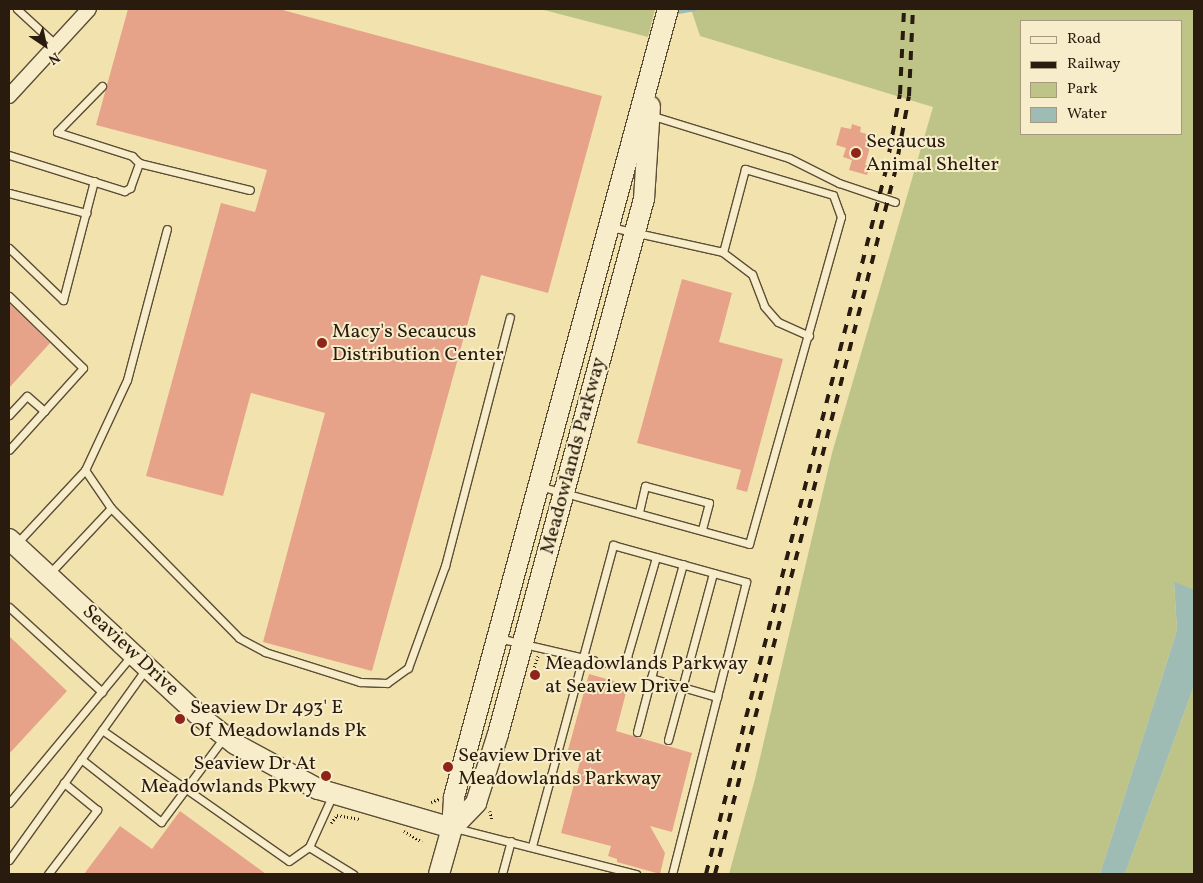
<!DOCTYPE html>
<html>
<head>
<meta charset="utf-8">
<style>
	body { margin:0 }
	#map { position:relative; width:1203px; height:883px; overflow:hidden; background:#f2e3ae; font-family:Vollkorn,serif }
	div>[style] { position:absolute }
	.green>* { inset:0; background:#bec388 }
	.water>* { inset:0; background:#9ebcb4 }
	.stream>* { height:4px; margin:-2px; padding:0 2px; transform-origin:2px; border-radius:2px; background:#9ebcb4 }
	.building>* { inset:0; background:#e6a389 }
	.path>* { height:2.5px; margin-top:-1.25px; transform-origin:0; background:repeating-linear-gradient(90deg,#2a1b0f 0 1px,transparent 0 3.5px) }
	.roads { filter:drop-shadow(1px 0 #5c4d37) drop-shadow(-1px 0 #5c4d37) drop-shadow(0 1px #5c4d37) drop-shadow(0 -1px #5c4d37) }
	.lane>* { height:7px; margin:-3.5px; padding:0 3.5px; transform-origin:3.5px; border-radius:3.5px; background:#f7edca }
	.street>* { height:14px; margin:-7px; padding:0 7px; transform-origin:7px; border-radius:7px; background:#f7edca }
	.secondary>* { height:20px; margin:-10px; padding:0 10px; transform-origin:10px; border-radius:10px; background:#f7edca }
	.rail>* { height:4px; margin-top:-2px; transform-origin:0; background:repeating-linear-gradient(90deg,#2a1b0f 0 9px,transparent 0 18px) }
	.dots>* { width:14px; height:14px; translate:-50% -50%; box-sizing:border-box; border:2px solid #f7edca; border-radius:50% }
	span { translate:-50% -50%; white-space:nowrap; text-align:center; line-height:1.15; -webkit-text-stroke:4px #f7edca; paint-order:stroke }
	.poi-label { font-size:20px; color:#2a1b0f }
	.left { translate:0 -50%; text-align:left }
	.right { translate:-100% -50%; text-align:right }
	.street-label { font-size:20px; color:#2a1b0f }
	.frame { position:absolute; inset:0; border:10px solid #2a1b0f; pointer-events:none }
	.legend { position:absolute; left:1020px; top:20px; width:162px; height:115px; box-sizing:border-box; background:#f7edca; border:1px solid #a5997f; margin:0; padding:6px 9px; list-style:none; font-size:15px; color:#2a1b0f }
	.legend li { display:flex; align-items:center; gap:10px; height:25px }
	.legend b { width:25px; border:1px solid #a5997f }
	.north { position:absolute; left:20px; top:20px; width:50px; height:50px; -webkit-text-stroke:4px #f7edca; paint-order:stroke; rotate:146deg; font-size:14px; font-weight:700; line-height:20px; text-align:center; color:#2a1b0f }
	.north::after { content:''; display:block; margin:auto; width:18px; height:22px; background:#2a1b0f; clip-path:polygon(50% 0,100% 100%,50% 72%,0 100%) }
</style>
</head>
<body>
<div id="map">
	<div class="green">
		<i style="clip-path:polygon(540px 9px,655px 9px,648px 37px)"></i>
		<i style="clip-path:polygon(evenodd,691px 9px,1194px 9px,1194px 583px,1193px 589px,1174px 583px,1177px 630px,1100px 874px,729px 874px,755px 779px,832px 453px,933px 107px,700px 36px,691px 9px,1022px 21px,1182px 21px,1182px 134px,1022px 134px,1022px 21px)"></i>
		<i style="clip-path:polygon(1194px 686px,1194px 874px,1125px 874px)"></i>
	</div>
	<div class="water">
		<i style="clip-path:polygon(1174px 582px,1193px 589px,1194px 583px,1194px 686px,1125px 874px,1100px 874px,1177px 630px)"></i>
	</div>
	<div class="stream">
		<i style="left:673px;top:13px;width:23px;rotate:-10deg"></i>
	</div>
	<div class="building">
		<i style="clip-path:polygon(128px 9px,279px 9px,602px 96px,548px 293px,481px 275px,372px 671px,263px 642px,325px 413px,251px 393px,223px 496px,146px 476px,221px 203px,255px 212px,267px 170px,96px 125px)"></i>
		<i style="clip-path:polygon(852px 124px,861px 127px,860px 132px,873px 136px,865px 165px,870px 166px,867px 175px,849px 170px,852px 160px,843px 157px,846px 148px,836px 145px,841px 127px,851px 129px)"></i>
		<i style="clip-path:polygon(682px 279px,732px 293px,719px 342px,783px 359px,747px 492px,736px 489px,741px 470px,637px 443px)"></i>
		<i style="clip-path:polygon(9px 303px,50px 343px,9px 388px)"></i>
		<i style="clip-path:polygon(9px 636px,67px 691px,9px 754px)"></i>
		<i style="clip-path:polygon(589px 674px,628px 685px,616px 731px,692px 753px,672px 832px,650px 826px,665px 853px,660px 874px,617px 862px,617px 859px,608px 856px,611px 846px,561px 833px,582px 754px,568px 750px)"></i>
		<i style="clip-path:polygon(180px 811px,266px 874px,84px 874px,120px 826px,152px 849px)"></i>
	</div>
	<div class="path">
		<i style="left:531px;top:677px;width:22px;rotate:-72deg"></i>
		<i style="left:431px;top:802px;width:9px;rotate:-21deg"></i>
		<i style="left:490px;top:811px;width:9px;rotate:77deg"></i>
		<i style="left:331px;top:823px;width:10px;rotate:-53deg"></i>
		<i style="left:337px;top:815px;width:23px;rotate:10deg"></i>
		<i style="left:404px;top:831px;width:21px;rotate:31deg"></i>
	</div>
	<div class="roads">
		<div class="lane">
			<i style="left:17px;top:9px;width:53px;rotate:42.7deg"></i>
			<i style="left:102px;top:86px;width:64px;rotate:134.4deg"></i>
			<i style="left:57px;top:132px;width:79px;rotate:17.7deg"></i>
			<i style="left:132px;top:156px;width:10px;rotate:45deg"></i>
			<i style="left:139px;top:163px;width:114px;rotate:13.7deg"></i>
			<i style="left:650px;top:115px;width:145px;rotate:17.2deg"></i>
			<i style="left:789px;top:158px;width:56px;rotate:26.6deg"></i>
			<i style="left:839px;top:183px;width:59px;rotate:18.7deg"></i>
			<i style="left:9px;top:155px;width:121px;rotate:17.4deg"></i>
			<i style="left:124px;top:191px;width:7px;rotate:-27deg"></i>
			<i style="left:130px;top:188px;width:27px;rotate:-70deg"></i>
			<i style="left:9px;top:193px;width:80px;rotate:14.6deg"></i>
			<i style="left:9px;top:248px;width:75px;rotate:43.9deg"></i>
			<i style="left:63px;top:300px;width:123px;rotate:-75.4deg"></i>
			<i style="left:721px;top:251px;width:39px;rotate:37deg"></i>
			<i style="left:752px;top:274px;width:34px;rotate:69deg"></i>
			<i style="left:764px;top:306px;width:21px;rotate:49deg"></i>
			<i style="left:778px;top:322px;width:34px;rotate:24deg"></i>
			<i style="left:9px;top:296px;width:103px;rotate:44.2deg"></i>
			<i style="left:83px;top:368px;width:110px;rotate:132.1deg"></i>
			<i style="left:9px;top:415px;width:26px;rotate:-47deg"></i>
			<i style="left:27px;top:396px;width:23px;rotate:41deg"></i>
			<i style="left:85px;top:470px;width:46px;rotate:55.6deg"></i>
			<i style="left:539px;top:486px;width:218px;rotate:15.4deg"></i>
			<i style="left:749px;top:544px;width:340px;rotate:-74.3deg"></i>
			<i style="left:841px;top:217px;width:23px;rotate:-110deg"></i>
			<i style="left:833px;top:195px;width:92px;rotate:-163.5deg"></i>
			<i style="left:745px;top:169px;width:86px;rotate:104.8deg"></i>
			<i style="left:723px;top:252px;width:116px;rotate:-167.5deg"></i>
			<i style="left:639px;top:512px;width:27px;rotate:-77deg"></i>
			<i style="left:645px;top:486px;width:66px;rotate:14.9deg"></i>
			<i style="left:709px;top:503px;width:28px;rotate:105deg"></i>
			<i style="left:17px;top:543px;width:100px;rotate:-47deg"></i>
			<i style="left:85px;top:470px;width:99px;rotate:-65deg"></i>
			<i style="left:127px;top:380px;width:156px;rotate:-75.2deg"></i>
			<i style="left:683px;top:564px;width:118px;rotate:105.7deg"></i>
			<i style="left:651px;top:678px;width:69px;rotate:16.1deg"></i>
			<i style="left:50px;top:573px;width:89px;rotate:-46.8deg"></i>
			<i style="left:111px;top:508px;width:182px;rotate:45.4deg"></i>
			<i style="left:239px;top:638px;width:30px;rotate:28deg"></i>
			<i style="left:265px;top:652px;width:100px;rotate:17.5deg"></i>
			<i style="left:360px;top:682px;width:27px;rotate:2deg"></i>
			<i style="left:387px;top:683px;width:26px;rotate:-36deg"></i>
			<i style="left:408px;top:668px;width:109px;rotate:-70.1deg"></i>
			<i style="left:445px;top:566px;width:257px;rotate:-75.4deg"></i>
			<i style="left:9px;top:607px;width:126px;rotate:42.4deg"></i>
			<i style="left:498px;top:638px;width:98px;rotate:13deg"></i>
			<i style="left:606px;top:663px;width:14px;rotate:-4deg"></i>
			<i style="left:620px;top:662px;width:9px;rotate:-36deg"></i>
			<i style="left:627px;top:657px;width:104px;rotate:-73.8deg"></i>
			<i style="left:102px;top:730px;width:228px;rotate:35deg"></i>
			<i style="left:289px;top:861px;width:24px;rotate:-35deg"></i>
			<i style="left:309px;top:847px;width:58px;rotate:-65.6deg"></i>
			<i style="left:637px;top:732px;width:56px;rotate:-75.5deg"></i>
			<i style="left:668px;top:740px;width:173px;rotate:-74.9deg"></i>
			<i style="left:81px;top:759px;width:102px;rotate:38.2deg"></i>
			<i style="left:161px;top:822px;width:107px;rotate:-53.3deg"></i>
			<i style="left:9px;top:803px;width:191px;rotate:-50.3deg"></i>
			<i style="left:455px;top:828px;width:187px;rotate:14.3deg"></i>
			<i style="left:532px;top:846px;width:312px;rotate:-74.9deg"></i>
			<i style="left:613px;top:545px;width:138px;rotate:15.5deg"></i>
			<i style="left:746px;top:582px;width:301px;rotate:104.2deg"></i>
			<i style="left:309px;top:847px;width:52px;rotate:31.5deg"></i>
			<i style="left:9px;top:860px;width:234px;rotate:-54.4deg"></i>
			<i style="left:48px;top:874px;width:81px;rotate:-52.6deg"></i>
			<i style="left:97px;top:810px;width:43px;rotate:-140.7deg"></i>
			<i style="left:502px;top:874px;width:34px;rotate:-75deg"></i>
		</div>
		<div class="street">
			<i style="left:9px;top:96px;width:118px;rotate:-47.4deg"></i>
		</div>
		<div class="secondary">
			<i style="left:9px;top:539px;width:257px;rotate:42.9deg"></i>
			<i style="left:197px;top:714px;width:48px;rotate:38.3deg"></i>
			<i style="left:235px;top:744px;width:94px;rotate:28.5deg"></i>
			<i style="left:318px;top:789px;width:140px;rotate:16.2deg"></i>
			<i style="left:452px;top:828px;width:35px;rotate:-46deg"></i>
			<i style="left:476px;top:803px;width:72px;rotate:-72.3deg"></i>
			<i style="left:498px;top:734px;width:555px;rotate:-74.74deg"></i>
			<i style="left:644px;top:199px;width:93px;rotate:-86.3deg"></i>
			<i style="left:439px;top:874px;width:48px;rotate:-74.2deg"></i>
			<i style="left:452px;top:828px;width:31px;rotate:-86deg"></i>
			<i style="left:454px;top:797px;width:817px;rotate:-74.81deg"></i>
		</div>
	</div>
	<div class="rail">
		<i style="left:706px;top:874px;width:727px;rotate:-75.66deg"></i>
		<i style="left:886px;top:170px;width:77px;rotate:-79.6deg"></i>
		<i style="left:900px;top:94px;width:85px;rotate:-87.3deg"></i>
		<i style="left:715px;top:874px;width:725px;rotate:-75.62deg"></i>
		<i style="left:895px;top:172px;width:77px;rotate:-79.6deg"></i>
		<i style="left:909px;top:96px;width:87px;rotate:-87.4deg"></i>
	</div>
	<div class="dots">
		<i style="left:856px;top:153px;background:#8f2418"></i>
		<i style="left:322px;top:343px;background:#8f2418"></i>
		<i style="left:535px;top:675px;background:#8f2418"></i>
		<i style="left:180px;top:719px;background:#8f2418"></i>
		<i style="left:448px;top:767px;background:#8f2418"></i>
		<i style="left:326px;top:776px;background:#8f2418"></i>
	</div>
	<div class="poi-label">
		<span class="left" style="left:866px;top:154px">Secaucus<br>Animal Shelter</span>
		<span class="left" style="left:332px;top:344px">Macy's Secaucus<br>Distribution Center</span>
		<span class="left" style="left:545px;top:676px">Meadowlands Parkway<br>at Seaview Drive</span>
		<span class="left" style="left:190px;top:720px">Seaview Dr 493' E<br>Of Meadowlands Pk</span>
		<span class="left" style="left:458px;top:768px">Seaview Drive at<br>Meadowlands Parkway</span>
		<span class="right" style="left:316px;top:776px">Seaview Dr At<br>Meadowlands Pkwy</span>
	</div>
	<div class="street-label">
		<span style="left:574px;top:456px;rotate:-75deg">Meadowlands Parkway</span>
		<span style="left:130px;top:651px;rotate:43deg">Seaview Drive</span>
	</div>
	<div class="frame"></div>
	<ul class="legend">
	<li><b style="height:6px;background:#f7edca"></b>Road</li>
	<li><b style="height:6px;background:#2a1b0f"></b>Railway</li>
	<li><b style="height:14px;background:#bec388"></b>Park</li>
	<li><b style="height:14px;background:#9ebcb4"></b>Water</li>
	</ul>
	<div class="north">N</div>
</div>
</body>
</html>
